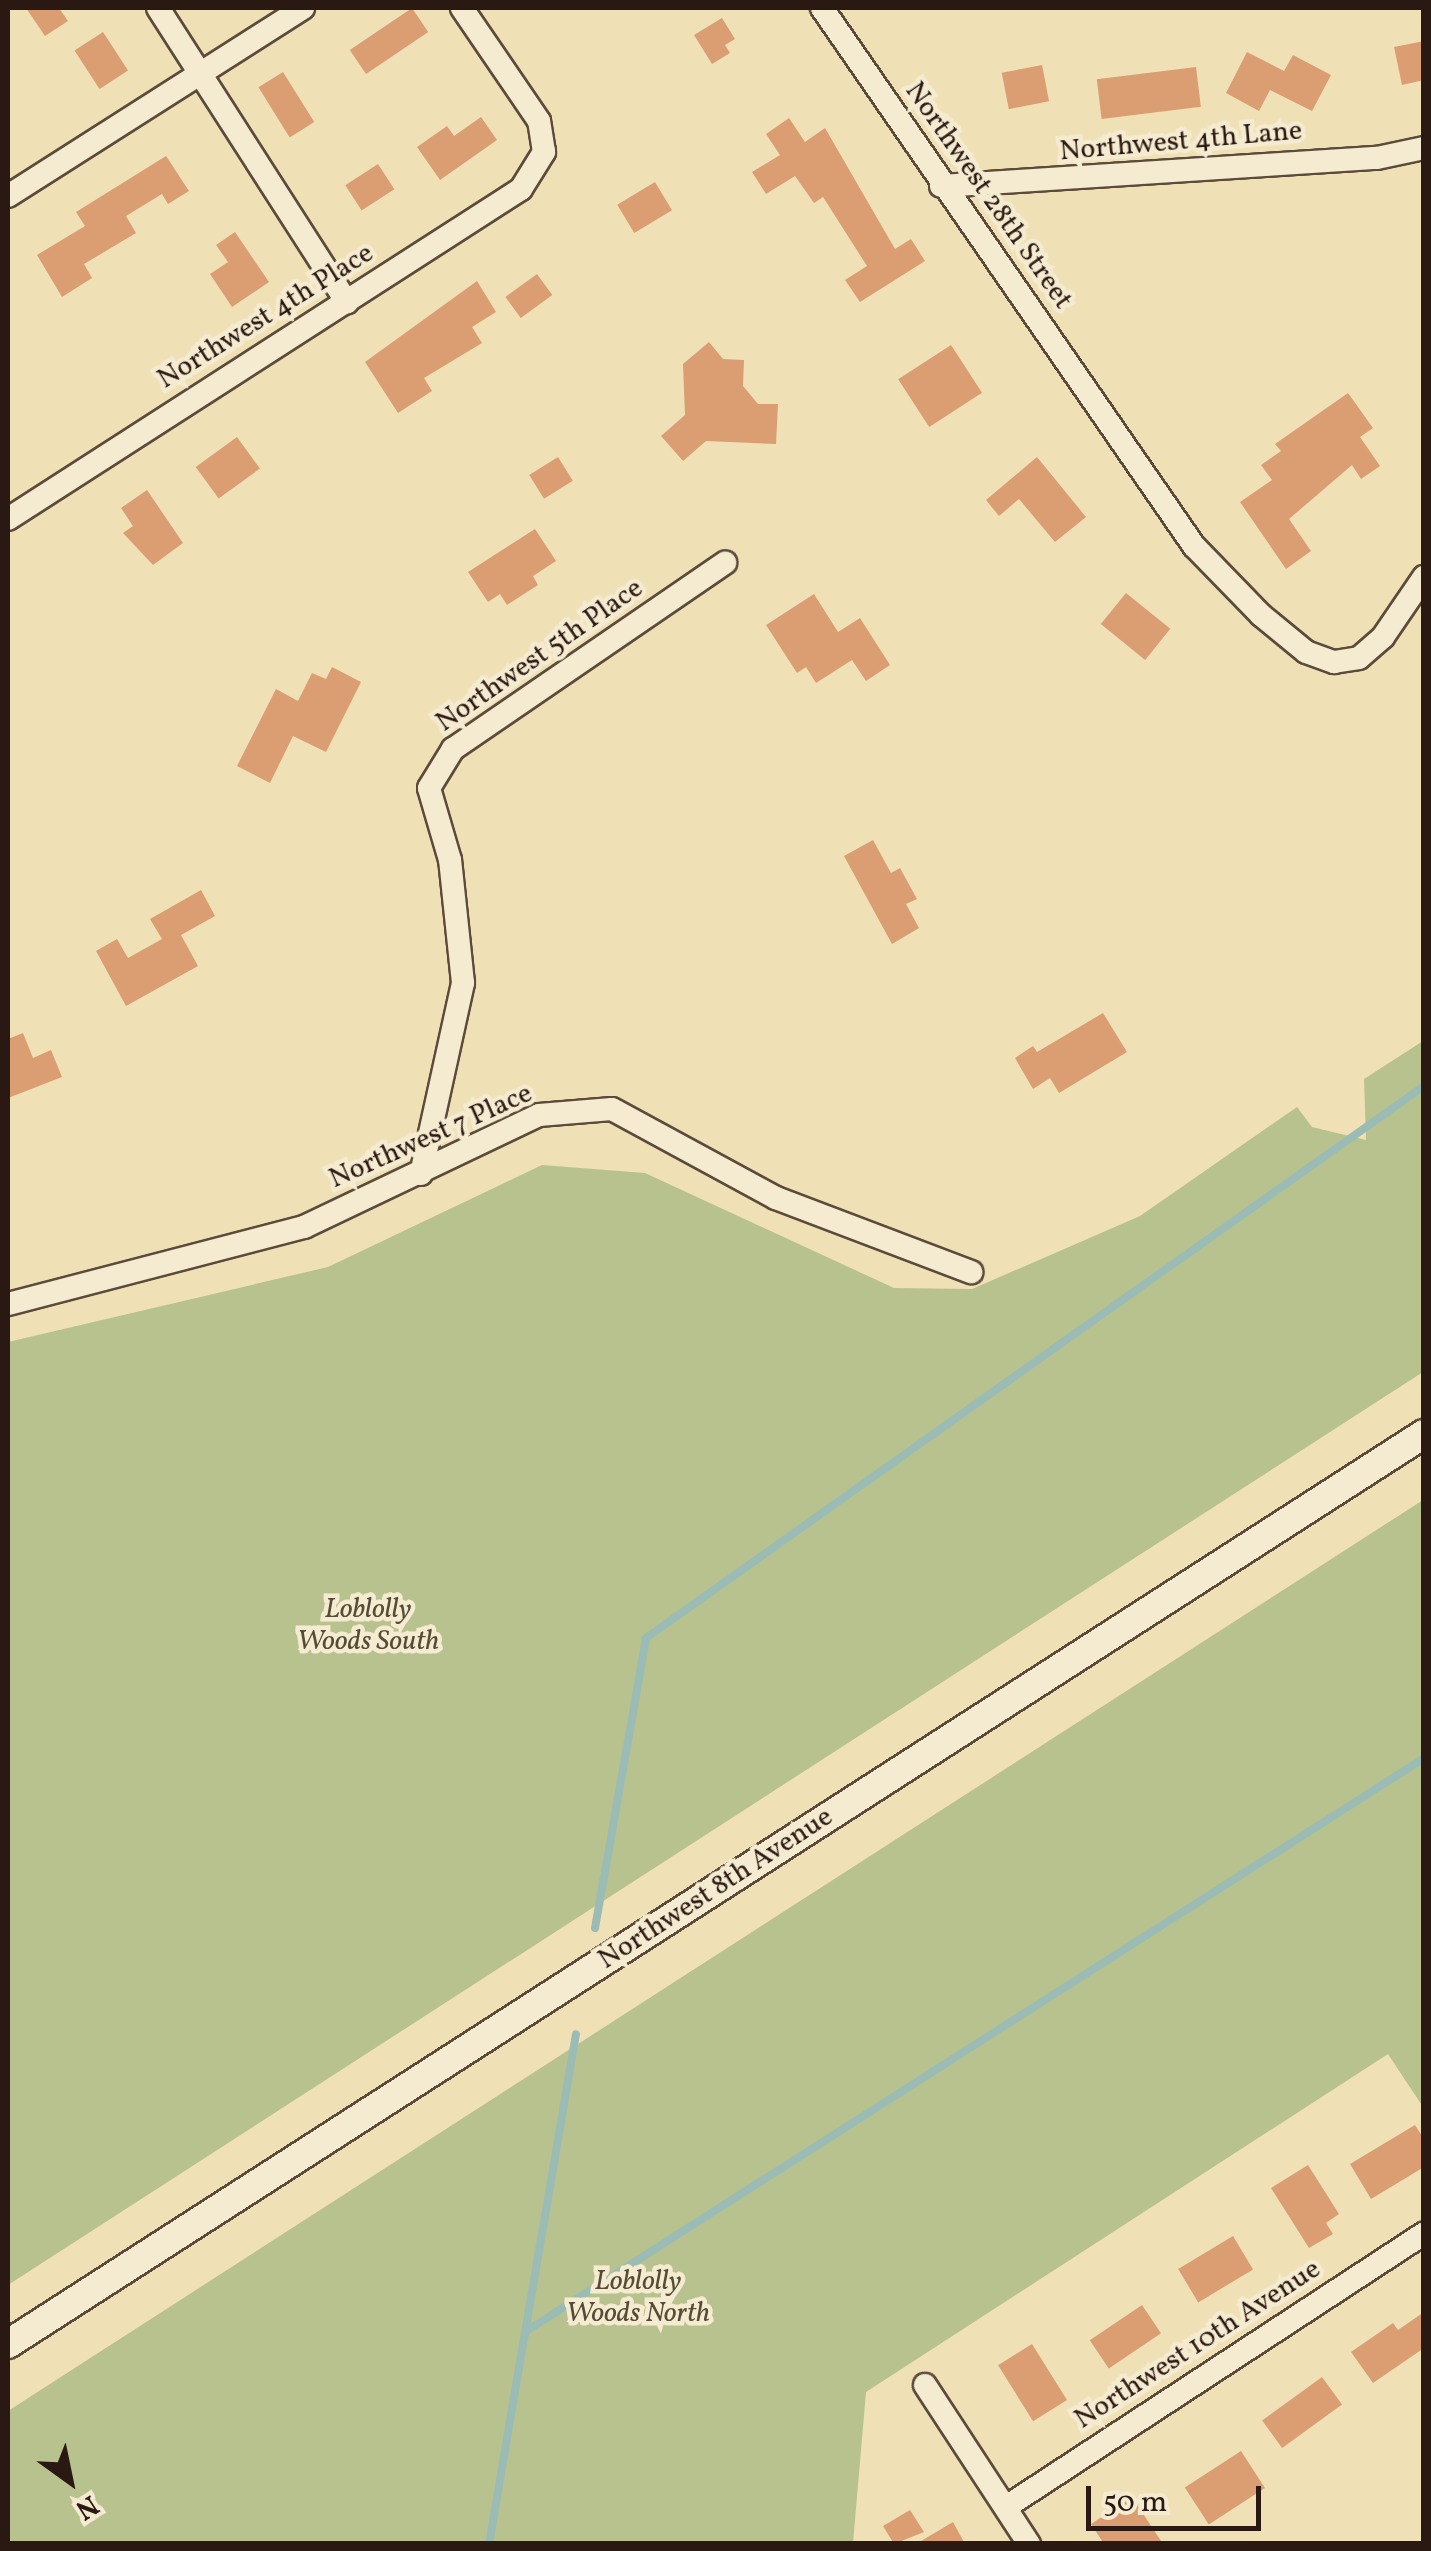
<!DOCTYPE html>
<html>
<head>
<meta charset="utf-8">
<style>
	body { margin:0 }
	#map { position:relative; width:1431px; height:2551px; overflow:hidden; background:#f0e0b6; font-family:Vollkorn,serif }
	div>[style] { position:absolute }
	.green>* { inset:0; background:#b8c28e }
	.stream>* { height:8px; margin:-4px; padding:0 4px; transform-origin:4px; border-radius:4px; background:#9bbcb4 }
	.building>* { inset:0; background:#da9e72; transform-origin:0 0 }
	.roads { filter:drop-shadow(2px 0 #5c4b3b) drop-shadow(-2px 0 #5c4b3b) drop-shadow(0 2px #5c4b3b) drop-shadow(0 -2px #5c4b3b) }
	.minor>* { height:22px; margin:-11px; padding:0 11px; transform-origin:11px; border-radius:11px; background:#f5ebd0 }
	.tertiary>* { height:28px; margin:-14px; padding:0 14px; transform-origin:14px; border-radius:14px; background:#f5ebd0 }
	span { translate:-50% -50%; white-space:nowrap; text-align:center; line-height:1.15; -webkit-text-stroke:9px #f5ebd0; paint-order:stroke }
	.street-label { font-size:28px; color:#2a1912 }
	.park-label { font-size:28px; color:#554c37; font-style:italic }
	.frame { position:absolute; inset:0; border:10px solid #2a1912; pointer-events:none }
	.north { position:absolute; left:20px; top:2431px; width:100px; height:100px; -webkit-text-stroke:8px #f5ebd0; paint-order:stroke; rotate:147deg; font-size:28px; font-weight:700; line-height:40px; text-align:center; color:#2a1912 }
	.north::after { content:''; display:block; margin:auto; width:35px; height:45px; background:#2a1912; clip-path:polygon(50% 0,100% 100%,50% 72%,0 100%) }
	.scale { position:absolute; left:1086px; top:2486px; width:175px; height:45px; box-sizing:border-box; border:5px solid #2a1912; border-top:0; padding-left:12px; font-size:30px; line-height:35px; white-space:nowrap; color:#2a1912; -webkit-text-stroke:8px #f5ebd0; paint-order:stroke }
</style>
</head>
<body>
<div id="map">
	<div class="green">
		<i style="clip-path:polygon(1423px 1041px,1423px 1372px,8px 2285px,8px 1342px,328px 1267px,542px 1165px,645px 1173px,894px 1288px,972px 1289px,1140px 1216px,1297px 1107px,1312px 1127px,1366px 1140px,1364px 1079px)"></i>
		<i style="clip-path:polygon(1423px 1500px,1423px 2107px,1388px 2054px,866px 2392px,853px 2543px,8px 2543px,8px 2411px)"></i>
	</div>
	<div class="stream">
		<i style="left:595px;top:1928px;width:294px;rotate:-80deg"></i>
		<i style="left:646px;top:1638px;width:954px;rotate:-35.36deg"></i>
		<i style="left:528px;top:2330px;width:1063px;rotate:-32.55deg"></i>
		<i style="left:489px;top:2544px;width:517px;rotate:-80.32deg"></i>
	</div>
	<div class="building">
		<i style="clip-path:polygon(26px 8px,59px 8px,68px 21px,45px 36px)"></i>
		<i style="left:412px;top:8px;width:29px;height:75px;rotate:56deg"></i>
		<i style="clip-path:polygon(722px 18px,735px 39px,725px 45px,730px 53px,712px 64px,694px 35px)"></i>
		<i style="left:103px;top:32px;width:46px;height:34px;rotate:57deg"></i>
		<i style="clip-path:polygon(1424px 41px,1424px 80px,1402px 85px,1394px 47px)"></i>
		<i style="clip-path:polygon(1247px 52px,1284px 71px,1293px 55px,1331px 75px,1312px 111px,1270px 90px,1259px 111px,1226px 93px)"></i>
		<i style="left:1042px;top:65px;width:37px;height:41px;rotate:79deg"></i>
		<i style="left:1196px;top:67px;width:40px;height:100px;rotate:83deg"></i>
		<i style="left:283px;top:72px;width:59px;height:29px;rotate:58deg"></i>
		<i style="clip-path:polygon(481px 117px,497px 140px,440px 180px,417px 147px,447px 126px,454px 136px)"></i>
		<i style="clip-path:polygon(789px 118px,805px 142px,825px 128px,895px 249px,911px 239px,925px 261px,860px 302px,845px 280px,867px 266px,823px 197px,814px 203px,795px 176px,766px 194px,752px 172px,780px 155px,766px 134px)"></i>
		<i style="clip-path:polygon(166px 156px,189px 191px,168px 204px,162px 194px,126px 216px,136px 233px,84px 264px,92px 278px,62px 297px,37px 255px,85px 226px,76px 212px)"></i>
		<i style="left:378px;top:164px;width:30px;height:39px;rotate:57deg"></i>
		<i style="left:655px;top:182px;width:33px;height:44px;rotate:59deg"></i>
		<i style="clip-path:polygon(235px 232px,269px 282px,232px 307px,210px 274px,228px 262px,216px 245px)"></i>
		<i style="left:537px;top:274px;width:26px;height:39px;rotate:54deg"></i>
		<i style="clip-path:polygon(477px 281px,496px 312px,472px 327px,482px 343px,424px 378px,432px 391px,398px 413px,365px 362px)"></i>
		<i style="clip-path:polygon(709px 342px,723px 359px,744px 360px,743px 386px,758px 404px,778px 404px,776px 444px,706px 441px,683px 461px,661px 436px,685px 415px,683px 364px)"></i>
		<i style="left:951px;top:345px;width:57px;height:63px;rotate:57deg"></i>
		<i style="clip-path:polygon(1348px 393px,1373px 428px,1360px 437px,1380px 466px,1361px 479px,1352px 465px,1289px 519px,1311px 551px,1286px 569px,1240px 502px,1272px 480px,1261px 465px,1281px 451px,1275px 444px)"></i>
		<i style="left:237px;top:437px;width:39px;height:51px;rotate:54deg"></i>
		<i style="left:558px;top:457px;width:28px;height:34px;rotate:58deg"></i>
		<i style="clip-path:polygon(1037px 457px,1086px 517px,1055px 542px,1019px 499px,999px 516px,986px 500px)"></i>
		<i style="clip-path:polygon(147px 490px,183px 543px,153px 565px,123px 533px,133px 526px,121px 508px)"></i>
		<i style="clip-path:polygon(535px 529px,556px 561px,533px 576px,538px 585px,507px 605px,500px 594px,488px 602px,468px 572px)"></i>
		<i style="left:1126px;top:593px;width:57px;height:40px;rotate:39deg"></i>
		<i style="clip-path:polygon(814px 594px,838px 632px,860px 618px,890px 665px,866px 681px,852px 660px,816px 683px,806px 667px,797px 673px,766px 625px)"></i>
		<i style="clip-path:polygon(332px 667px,361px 682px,326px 752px,293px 736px,270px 783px,237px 766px,276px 689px,298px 701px,312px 673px,326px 679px)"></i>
		<i style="clip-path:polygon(873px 840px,891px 873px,900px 868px,917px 899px,906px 904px,919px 928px,892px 944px,844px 856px)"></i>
		<i style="clip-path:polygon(201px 890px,215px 916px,181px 935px,198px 966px,126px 1006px,96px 951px,117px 939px,128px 958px,162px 939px,150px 919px)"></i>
		<i style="clip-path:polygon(1103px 1013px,1127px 1052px,1059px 1093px,1050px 1078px,1033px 1089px,1015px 1058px,1033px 1046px,1037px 1052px)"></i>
		<i style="clip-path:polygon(23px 1033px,33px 1058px,51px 1050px,62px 1077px,8px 1098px,8px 1039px)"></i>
		<i style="clip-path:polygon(1415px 2125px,1424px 2139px,1424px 2167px,1371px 2199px,1350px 2164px)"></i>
		<i style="clip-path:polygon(1308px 2165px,1339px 2214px,1326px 2223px,1333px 2234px,1309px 2248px,1271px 2188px)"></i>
		<i style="left:1233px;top:2236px;width:39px;height:64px;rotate:59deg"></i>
		<i style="left:1142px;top:2305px;width:34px;height:63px;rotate:56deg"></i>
		<i style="clip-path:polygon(1424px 2312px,1424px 2348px,1373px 2383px,1351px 2352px,1393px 2323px,1398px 2330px)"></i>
		<i style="left:1032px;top:2344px;width:66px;height:40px;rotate:58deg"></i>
		<i style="left:1322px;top:2377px;width:34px;height:74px;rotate:54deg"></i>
		<i style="left:1241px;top:2451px;width:44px;height:67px;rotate:57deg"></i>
		<i style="clip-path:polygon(1132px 2497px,1163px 2544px,1104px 2544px,1091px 2524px)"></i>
		<i style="clip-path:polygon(910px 2510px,924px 2532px,894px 2544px,883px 2526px)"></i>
		<i style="clip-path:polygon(953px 2522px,965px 2544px,916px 2544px)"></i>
	</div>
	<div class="roads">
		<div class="minor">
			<i style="left:158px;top:8px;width:350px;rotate:57.3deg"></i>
			<i style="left:822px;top:8px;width:654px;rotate:55.34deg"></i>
			<i style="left:1194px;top:546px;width:96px;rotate:45.8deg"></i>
			<i style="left:1261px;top:615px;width:58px;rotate:39.4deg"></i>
			<i style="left:1306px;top:652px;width:30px;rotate:20deg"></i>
			<i style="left:1334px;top:662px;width:25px;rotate:-9deg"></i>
			<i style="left:1359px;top:658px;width:32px;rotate:-41deg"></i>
			<i style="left:1383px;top:637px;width:73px;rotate:-55.7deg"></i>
			<i style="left:941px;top:186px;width:437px;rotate:-3.7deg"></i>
			<i style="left:1377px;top:158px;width:48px;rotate:-12deg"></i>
			<i style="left:8px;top:196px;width:350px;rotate:-32.5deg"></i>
			<i style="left:8px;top:519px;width:610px;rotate:-32.75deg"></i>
			<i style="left:521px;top:189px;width:44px;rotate:-58.1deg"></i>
			<i style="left:544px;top:152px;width:31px;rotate:-99deg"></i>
			<i style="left:539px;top:121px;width:137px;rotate:-124.3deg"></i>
			<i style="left:421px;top:1174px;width:196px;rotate:-77.6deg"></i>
			<i style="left:463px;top:983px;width:124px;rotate:-96deg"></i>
			<i style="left:450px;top:860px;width:75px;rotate:-106.3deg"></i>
			<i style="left:429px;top:788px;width:46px;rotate:-58.4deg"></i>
			<i style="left:453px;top:749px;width:330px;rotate:-34.4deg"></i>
			<i style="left:8px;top:1304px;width:306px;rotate:-14.6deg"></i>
			<i style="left:304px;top:1227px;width:260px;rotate:-25.5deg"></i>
			<i style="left:539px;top:1115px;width:73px;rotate:-4.7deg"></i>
			<i style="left:612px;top:1109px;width:187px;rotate:28.5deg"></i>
			<i style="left:776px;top:1198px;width:209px;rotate:20.8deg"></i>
			<i style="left:925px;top:2385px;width:190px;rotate:56.8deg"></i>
			<i style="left:1006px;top:2507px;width:500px;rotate:-33.2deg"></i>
		</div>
		<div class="tertiary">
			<i style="left:8px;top:2344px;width:1683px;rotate:-32.73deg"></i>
		</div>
	</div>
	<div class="street-label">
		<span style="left:1181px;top:142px;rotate:-5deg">Northwest 4th Lane</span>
		<span style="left:988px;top:196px;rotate:55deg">Northwest 28th Street</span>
		<span style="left:266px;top:317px;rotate:-32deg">Northwest 4th Place</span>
		<span style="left:540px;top:656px;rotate:-35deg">Northwest 5th Place</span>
		<span style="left:431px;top:1137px;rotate:-24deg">Northwest 7 Place</span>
		<span style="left:716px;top:1889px;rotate:-33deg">Northwest 8th Avenue</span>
		<span style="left:1198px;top:2345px;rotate:-33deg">Northwest 10th Avenue</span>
	</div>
	<div class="park-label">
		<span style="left:368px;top:1626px">Loblolly<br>Woods South</span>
		<span style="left:638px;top:2298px">Loblolly<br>Woods North</span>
	</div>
	<div class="frame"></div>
	<div class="north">N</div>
	<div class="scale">50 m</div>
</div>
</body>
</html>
